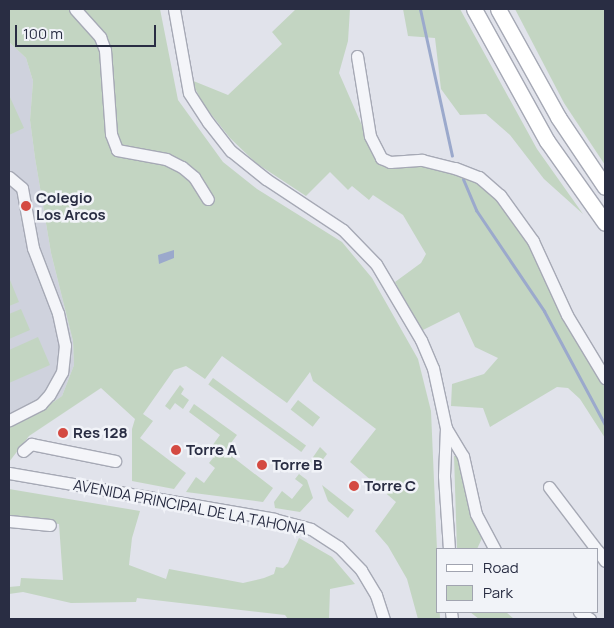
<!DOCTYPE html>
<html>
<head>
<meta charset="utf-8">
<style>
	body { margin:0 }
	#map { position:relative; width:614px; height:628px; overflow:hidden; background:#e1e3eb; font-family:Manrope,sans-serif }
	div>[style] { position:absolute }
	.built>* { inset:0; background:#cfd2dd }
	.green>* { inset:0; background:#c3d5c2; transform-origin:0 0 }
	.water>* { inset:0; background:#9ba9cc }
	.stream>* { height:3px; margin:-1.5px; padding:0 1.5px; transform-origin:1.5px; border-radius:1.5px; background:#9ba9cc }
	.roads { filter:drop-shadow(1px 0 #a6a9b5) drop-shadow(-1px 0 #a6a9b5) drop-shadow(0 1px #a6a9b5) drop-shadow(0 -1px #a6a9b5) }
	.minor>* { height:11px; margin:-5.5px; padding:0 5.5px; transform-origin:5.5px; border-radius:5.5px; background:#f4f5f9 }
	.major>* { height:15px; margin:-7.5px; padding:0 7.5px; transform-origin:7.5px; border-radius:7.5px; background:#fff }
	.dots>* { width:14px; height:14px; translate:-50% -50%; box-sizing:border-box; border:2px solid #f1f3f8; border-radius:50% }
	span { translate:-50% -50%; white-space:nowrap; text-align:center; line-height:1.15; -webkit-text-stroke:5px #f1f3f8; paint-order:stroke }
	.poi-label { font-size:15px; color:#292d43; font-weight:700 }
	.left { translate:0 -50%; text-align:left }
	.street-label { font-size:15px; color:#292d43 }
	.frame { position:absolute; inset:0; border:10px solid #292d43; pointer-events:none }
	.legend { position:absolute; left:436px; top:548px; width:162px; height:65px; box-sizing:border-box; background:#f1f3f8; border:1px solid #a1a4b0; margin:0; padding:6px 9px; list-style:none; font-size:15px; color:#292d43 }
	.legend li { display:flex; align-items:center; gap:10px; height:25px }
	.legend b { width:25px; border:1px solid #a1a4b0 }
	.scale { position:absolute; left:15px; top:25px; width:141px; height:22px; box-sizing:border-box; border:2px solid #292d43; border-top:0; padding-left:6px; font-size:15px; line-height:18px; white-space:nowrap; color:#292d43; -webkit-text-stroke:4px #f1f3f8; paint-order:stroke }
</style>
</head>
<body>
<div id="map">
	<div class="built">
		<i style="clip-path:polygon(9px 42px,26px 58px,33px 81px,30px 120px,35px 158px,51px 253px,73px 341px,74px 365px,62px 396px,39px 412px,9px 426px)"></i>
	</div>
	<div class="green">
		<i style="clip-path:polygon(9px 9px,160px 9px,178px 100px,223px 162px,257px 189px,342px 242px,372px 278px,418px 359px,431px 411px,440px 619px,418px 619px,407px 579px,388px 546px,375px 531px,396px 502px,350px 462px,376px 429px,313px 381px,310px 372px,287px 403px,222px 356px,205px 379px,186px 366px,174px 370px,143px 414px,153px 421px,140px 438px,186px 473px,174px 489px,132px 481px,132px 429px,135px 419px,101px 388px,29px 436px,9px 462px,9px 426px,39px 412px,62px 396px,74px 365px,73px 341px,51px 253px,35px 158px,30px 120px,33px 81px,26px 58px,9px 42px)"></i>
		<i style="clip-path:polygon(296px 9px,350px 9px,348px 41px,339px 73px,378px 162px,422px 164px,455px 172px,478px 182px,500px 200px,527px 239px,565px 318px,605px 388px,605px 438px,580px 399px,568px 388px,557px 387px,490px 427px,483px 408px,451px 406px,452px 384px,484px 374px,498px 358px,475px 347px,459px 312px,421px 331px,395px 282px,421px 263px,426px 254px,403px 215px,373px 195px,369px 200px,352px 186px,348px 190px,330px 172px,306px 196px,256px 163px,230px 138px,203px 104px,191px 80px,228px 95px,282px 44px,272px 32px)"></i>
		<i style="clip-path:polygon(403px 9px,460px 9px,537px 149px,583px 214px,544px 179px,510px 135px,486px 114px,460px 115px,441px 89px,435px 38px,408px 36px)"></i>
		<i style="clip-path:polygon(515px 9px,605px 9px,605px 165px,564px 103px)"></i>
		<i style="clip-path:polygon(9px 95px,24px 128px,9px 135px)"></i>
		<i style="clip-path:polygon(10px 280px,19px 302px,9px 306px,9px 281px)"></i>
		<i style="clip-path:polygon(21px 309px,30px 330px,9px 339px,9px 314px)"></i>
		<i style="clip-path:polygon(38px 337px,50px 365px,9px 383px,9px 350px)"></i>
		<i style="left:213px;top:378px;width:115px;height:8px;rotate:36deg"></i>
		<i style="clip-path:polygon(180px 385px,184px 389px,181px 394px,189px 400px,183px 409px,175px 403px,170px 410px,165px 406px)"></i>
		<i style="left:298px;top:400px;width:28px;height:12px;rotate:38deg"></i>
		<i style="clip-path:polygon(194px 404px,237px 435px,225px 451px,273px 488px,263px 502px,186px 492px,196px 477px,204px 483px,215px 468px,209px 463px,213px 458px,207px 453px,220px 435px,189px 412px)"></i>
		<i style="clip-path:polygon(320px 447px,327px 454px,314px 471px,309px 463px)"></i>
		<i style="clip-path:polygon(454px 456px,463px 456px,484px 534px,477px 549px,457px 549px)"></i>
		<i style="clip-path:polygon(299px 474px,307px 480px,313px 498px,300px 512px,275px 508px,274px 502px,282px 491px,292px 499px,303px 485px,295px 479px)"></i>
		<i style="clip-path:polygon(322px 485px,354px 510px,348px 518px,328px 501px)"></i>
		<i style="clip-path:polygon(9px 489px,140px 511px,132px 538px,129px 565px,166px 579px,169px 569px,243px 583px,264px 578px,274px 574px,276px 567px,283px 568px,288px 563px,299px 538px,332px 557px,355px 584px,330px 589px,329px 619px,288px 619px,285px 615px,137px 598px,136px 602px,71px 603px,23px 592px,9px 594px,9px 587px,20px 586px,21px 578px,63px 580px,59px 524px,9px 518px)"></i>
		<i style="clip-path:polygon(470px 612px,506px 612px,514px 619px,479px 619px)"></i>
	</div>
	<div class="water">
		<i style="clip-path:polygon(174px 250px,174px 258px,159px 264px,158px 255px)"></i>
	</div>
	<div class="stream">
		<i style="left:420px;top:9px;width:150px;rotate:77.7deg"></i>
		<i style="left:463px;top:179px;width:34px;rotate:67deg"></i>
		<i style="left:476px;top:210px;width:122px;rotate:56deg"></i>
		<i style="left:544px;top:311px;width:129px;rotate:61.8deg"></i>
	</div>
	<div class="roads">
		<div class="minor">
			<i style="left:75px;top:9px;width:38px;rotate:48deg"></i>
			<i style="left:100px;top:37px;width:14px;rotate:69deg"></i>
			<i style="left:105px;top:50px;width:84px;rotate:85.9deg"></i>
			<i style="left:111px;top:134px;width:17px;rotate:69deg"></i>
			<i style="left:117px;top:150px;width:50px;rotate:10.4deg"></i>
			<i style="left:166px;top:159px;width:18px;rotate:27deg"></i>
			<i style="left:182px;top:167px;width:16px;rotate:40deg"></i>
			<i style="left:194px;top:177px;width:26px;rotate:58deg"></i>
			<i style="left:174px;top:9px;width:85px;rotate:79.9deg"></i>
			<i style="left:189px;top:93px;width:35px;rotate:57deg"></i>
			<i style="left:208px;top:122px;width:37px;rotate:52deg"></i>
			<i style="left:231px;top:151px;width:45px;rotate:38.7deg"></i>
			<i style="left:266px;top:179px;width:92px;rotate:33.5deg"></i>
			<i style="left:343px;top:230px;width:47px;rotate:45.9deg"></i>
			<i style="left:376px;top:264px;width:88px;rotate:59.4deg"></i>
			<i style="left:421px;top:340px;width:30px;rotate:67deg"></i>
			<i style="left:433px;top:368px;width:61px;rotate:77.8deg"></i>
			<i style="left:446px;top:428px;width:48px;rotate:92.4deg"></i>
			<i style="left:444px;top:476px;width:73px;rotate:86.1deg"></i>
			<i style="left:357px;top:56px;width:81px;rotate:80.8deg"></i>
			<i style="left:370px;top:136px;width:25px;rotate:63deg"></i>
			<i style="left:381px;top:158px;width:10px;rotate:24deg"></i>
			<i style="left:390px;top:162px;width:32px;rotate:-4deg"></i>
			<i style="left:422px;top:160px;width:34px;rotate:14deg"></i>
			<i style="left:455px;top:168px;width:26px;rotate:21deg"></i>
			<i style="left:479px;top:177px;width:28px;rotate:41deg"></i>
			<i style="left:500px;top:195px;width:57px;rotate:54.3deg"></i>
			<i style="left:533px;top:241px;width:81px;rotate:65.3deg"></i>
			<i style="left:567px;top:315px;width:74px;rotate:58.9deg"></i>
			<i style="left:9px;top:177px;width:17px;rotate:40deg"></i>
			<i style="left:22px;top:188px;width:61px;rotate:79.6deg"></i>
			<i style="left:33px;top:248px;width:70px;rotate:69deg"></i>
			<i style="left:58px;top:313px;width:33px;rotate:78deg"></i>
			<i style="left:65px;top:345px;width:27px;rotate:96deg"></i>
			<i style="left:62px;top:372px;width:26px;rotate:119deg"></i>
			<i style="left:49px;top:395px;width:12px;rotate:132deg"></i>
			<i style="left:41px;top:404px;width:36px;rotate:153deg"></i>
			<i style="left:446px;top:428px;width:33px;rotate:59deg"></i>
			<i style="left:463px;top:456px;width:59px;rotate:77.4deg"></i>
			<i style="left:476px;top:514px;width:40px;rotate:62deg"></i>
			<i style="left:23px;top:451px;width:11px;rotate:-41deg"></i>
			<i style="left:31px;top:444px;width:86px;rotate:11.4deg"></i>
			<i style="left:9px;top:473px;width:269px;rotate:9.8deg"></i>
			<i style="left:274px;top:519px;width:38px;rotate:15deg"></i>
			<i style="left:311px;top:529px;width:33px;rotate:33deg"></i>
			<i style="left:339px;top:547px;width:32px;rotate:46deg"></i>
			<i style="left:361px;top:570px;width:29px;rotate:59deg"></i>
			<i style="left:376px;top:595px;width:25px;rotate:72deg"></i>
			<i style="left:549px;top:487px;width:78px;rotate:52.8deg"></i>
			<i style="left:9px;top:521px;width:41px;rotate:5.6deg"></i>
			<i style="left:598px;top:551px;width:12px;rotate:55deg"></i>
			<i style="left:451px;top:612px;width:7px;rotate:82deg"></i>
			<i style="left:579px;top:612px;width:13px;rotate:32deg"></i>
		</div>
		<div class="major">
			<i style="left:474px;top:9px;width:151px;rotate:61.1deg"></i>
			<i style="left:547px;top:141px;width:100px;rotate:54.7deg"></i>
			<i style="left:498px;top:9px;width:124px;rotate:60.9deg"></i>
			<i style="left:558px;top:117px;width:84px;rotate:56.1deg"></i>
		</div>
	</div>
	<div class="dots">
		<i style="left:26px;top:206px;background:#d44a42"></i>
		<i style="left:63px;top:433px;background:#d44a42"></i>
		<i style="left:176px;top:450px;background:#d44a42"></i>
		<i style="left:262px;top:465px;background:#d44a42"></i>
		<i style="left:354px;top:486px;background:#d44a42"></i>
	</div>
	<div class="poi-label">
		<span class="left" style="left:36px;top:206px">Colegio<br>Los Arcos</span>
		<span class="left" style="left:73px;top:433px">Res 128</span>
		<span class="left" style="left:186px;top:450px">Torre A</span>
		<span class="left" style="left:272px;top:465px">Torre B</span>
		<span class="left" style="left:364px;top:486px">Torre C</span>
	</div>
	<div class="street-label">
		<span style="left:190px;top:507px;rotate:11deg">AVENIDA PRINCIPAL DE LA TAHONA</span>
	</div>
	<div class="frame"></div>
	<ul class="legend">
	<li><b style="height:6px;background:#fff"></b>Road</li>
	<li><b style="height:14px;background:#c3d5c2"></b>Park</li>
	</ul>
	<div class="scale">100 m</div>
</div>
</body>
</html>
